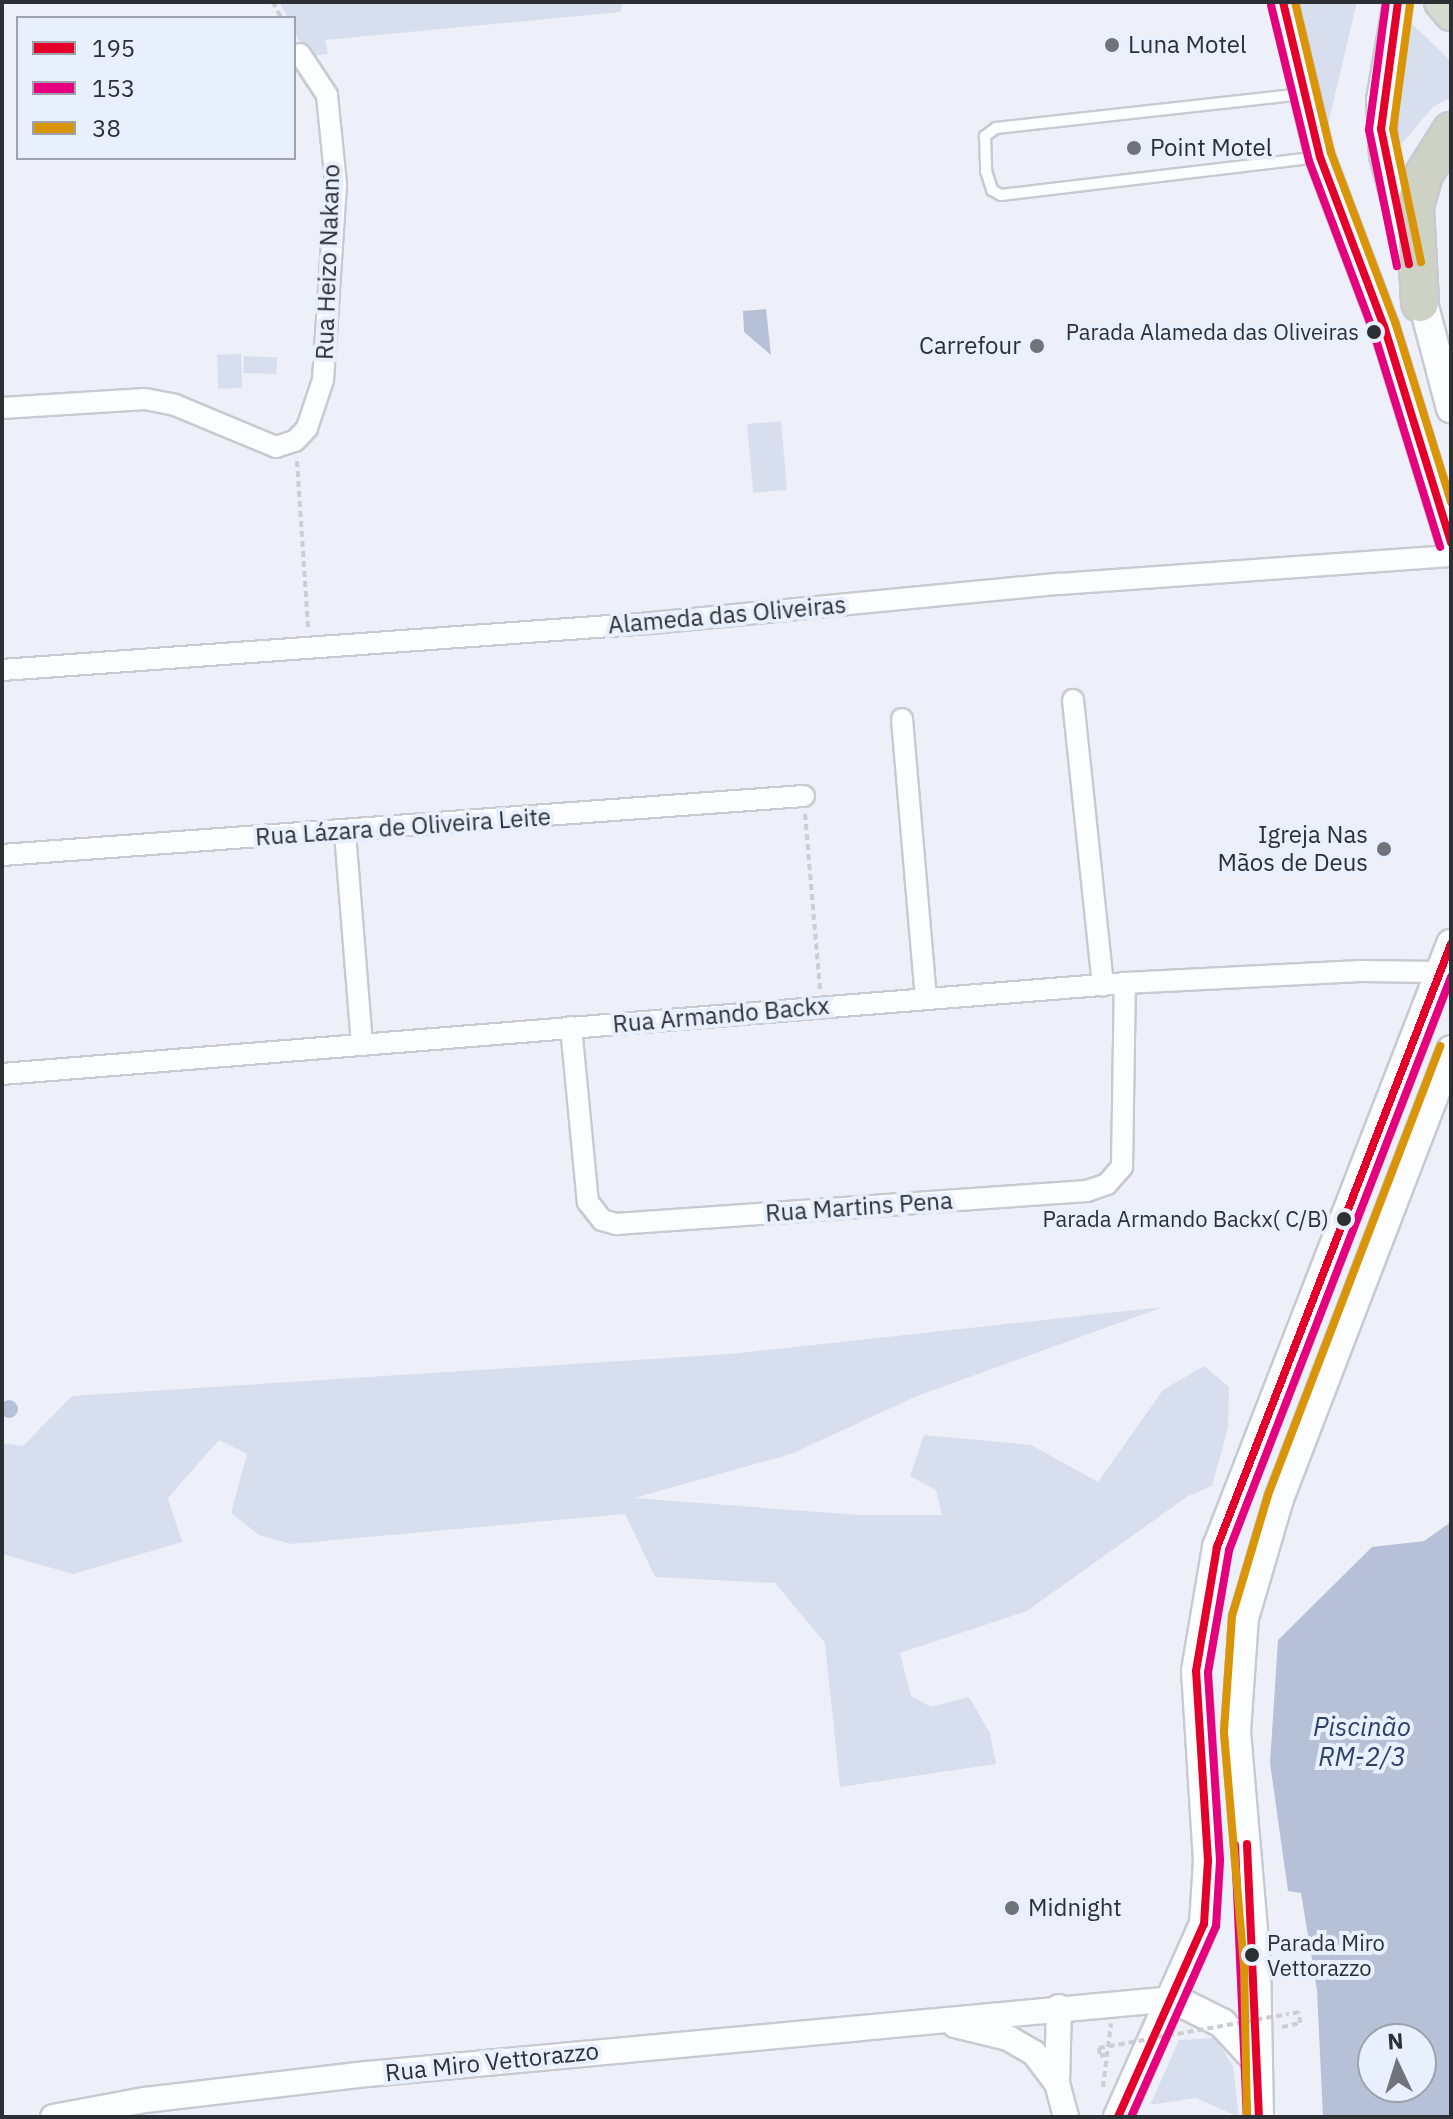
<!DOCTYPE html>
<html>
<head>
<meta charset="utf-8">
<style>
	body { margin:0 }
	#map { position:relative; width:1453px; height:2119px; overflow:hidden; background:#edf0f8; font-family:"IBM Plex Sans",sans-serif }
	div>[style] { position:absolute }
	.green>* { inset:0; background:#d7dfef; transform-origin:0 0 }
	.water>* { inset:0; background:#b6c1d8 }
	.round { border-radius:50% }
	.path>* { height:4px; margin-top:-2px; transform-origin:0; background:repeating-linear-gradient(90deg,#cdced1 0 6px,transparent 0 10px) }
	.roads { filter:drop-shadow(2px 0 #c8cad1) drop-shadow(-2px 0 #c8cad1) drop-shadow(0 2px #c8cad1) drop-shadow(0 -2px #c8cad1) }
	.service>* { height:10px; margin:-5px; padding:0 5px; transform-origin:5px; border-radius:5px; background:#fcfdfe }
	.minor>* { height:20px; margin:-10px; padding:0 10px; transform-origin:10px; border-radius:10px; background:#fcfdfe }
	.tertiary>* { height:24px; margin:-12px; padding:0 12px; transform-origin:12px; border-radius:12px; background:#fcfdfe }
	.secondary>* { height:28px; margin:-14px; padding:0 14px; transform-origin:14px; border-radius:14px; background:#fcfdfe }
	.trunk>* { height:32px; margin:-16px; padding:0 16px; transform-origin:16px; border-radius:16px; background:#d7dad0 }
	.motorway>* { height:36px; margin:-18px; padding:0 18px; transform-origin:18px; border-radius:18px; background:#ced2c5 }
	.path-bridge>* { height:4px; margin-top:-2px; transform-origin:0; background:repeating-linear-gradient(90deg,#cdced1 0 6px,transparent 0 10px) }
	.bus-1>* { height:8px; margin:-4px; padding:0 4px; transform-origin:4px; border-radius:4px; background:#e4002b }
	.bus-2>* { height:8px; margin:-4px; padding:0 4px; transform-origin:4px; border-radius:4px; background:#e5007d }
	.bus-3>* { height:8px; margin:-4px; padding:0 4px; transform-origin:4px; border-radius:4px; background:#d99408 }
	.dots>* { width:22px; height:22px; translate:-50% -50%; box-sizing:border-box; border:4px solid #e8effd; border-radius:50% }
	span { translate:-50% -50%; white-space:nowrap; text-align:center; line-height:1.15; -webkit-text-stroke:8px #e8effd; paint-order:stroke }
	.bus-label { font-size:22px; color:#2c2f34 }
	.right { translate:-100% -50%; text-align:right }
	.left { translate:0 -50%; text-align:left }
	.poi-label { font-size:24px; color:#2c2f34 }
	.street-label { font-size:24px; color:#2c2f34 }
	.water-label { font-size:26px; color:#2c4068; font-style:italic }
	.frame { position:absolute; inset:0; border:4px solid #2c2f34; pointer-events:none }
	.legend { position:absolute; left:16px; top:16px; width:280px; height:144px; box-sizing:border-box; background:#e8effd; border:2px solid #9da2ad; margin:0; padding:10px 14px; list-style:none; font-size:24px; color:#2c2f34 }
	.legend li { display:flex; align-items:center; gap:16px; height:40px }
	.legend b { width:40px; border:2px solid #9da2ad }
	.north { position:absolute; left:1357px; top:2023px; width:80px; height:80px; box-sizing:border-box; background:#e8effd; border:2px solid #9da2ad; border-radius:50%; rotate:356deg; font-size:22px; font-weight:700; line-height:32px; text-align:center; color:#2c2f34 }
	.north::after { content:''; display:block; margin:auto; width:28px; height:36px; background:#707379; clip-path:polygon(50% 0,100% 100%,50% 72%,0 100%) }
</style>
</head>
<body>
<div id="map">
	<div class="green">
		<i style="clip-path:polygon(279px 2px,623px 2px,620px 12px,325px 40px,328px 54px,307px 56px,294px 30px,294px 18px,288px 18px)"></i>
		<i style="clip-path:polygon(1294px 2px,1357px 2px,1326px 133px)"></i>
		<i style="clip-path:polygon(1409px 21px,1451px 61px,1451px 97px,1433px 107px,1393px 154px,1396px 64px)"></i>
		<i style="left:241px;top:354px;width:34px;height:24px;rotate:88deg"></i>
		<i style="left:244px;top:356px;width:33px;height:17px;rotate:2deg"></i>
		<i style="left:781px;top:421px;width:69px;height:34px;rotate:85deg"></i>
		<i style="clip-path:polygon(1163px 1307px,917px 1396px,791px 1454px,634px 1498px,859px 1515px,942px 1515px,936px 1490px,910px 1476px,924px 1435px,1031px 1445px,1098px 1482px,1163px 1390px,1204px 1366px,1229px 1387px,1228px 1428px,1212px 1486px,1188px 1496px,1027px 1611px,900px 1653px,911px 1696px,931px 1707px,969px 1697px,990px 1733px,996px 1764px,840px 1787px,825px 1643px,775px 1583px,655px 1577px,625px 1514px,291px 1544px,259px 1535px,231px 1513px,247px 1454px,219px 1440px,168px 1498px,182px 1542px,73px 1574px,2px 1554px,2px 1443px,23px 1446px,72px 1396px,729px 1354px)"></i>
		<i style="clip-path:polygon(1215px 2038px,1233px 2066px,1239px 2117px,1196px 2098px,1150px 2105px,1179px 2040px)"></i>
	</div>
	<div class="water">
		<i style="clip-path:polygon(766px 309px,771px 355px,744px 332px,743px 311px)"></i>
		<i class="round" style="left:0;top:1400px;width:18px;height:18px"></i>
		<i style="clip-path:polygon(evenodd,1451px 1522px,1451px 2117px,1323px 2117px,1317px 1990px,1301px 1893px,1288px 1891px,1270px 1763px,1278px 1640px,1372px 1547px,1424px 1541px,1451px 1522px,1373px 2039px,1421px 2039px,1421px 2087px,1373px 2087px,1373px 2039px)"></i>
	</div>
	<div class="path">
		<i style="left:273px;top:2px;width:18px;rotate:63deg"></i>
		<i style="left:297px;top:461px;width:167px;rotate:86.2deg"></i>
		<i style="left:805px;top:814px;width:176px;rotate:85.1deg"></i>
		<i style="left:1282px;top:2027px;width:18px;rotate:-13deg"></i>
		<i style="left:1300px;top:2023px;width:11px;rotate:-95deg"></i>
		<i style="left:1299px;top:2012px;width:11px;rotate:170deg"></i>
		<i style="left:1099px;top:2048px;width:8px;rotate:83deg"></i>
		<i style="left:1100px;top:2056px;width:8px;rotate:-14deg"></i>
		<i style="left:1103px;top:2087px;width:64px;rotate:-82.8deg"></i>
	</div>
	<div class="roads">
		<div class="service">
			<i style="left:1303px;top:94px;width:309px;rotate:173.7deg"></i>
			<i style="left:996px;top:128px;width:14px;rotate:144deg"></i>
			<i style="left:985px;top:136px;width:35px;rotate:88deg"></i>
			<i style="left:986px;top:171px;width:20px;rotate:72deg"></i>
			<i style="left:992px;top:190px;width:10px;rotate:29deg"></i>
			<i style="left:1001px;top:195px;width:320px;rotate:-6.8deg"></i>
		</div>
		<div class="minor">
			<i style="left:2px;top:408px;width:143px;rotate:-3.6deg"></i>
			<i style="left:145px;top:399px;width:31px;rotate:11deg"></i>
			<i style="left:175px;top:405px;width:109px;rotate:22.6deg"></i>
			<i style="left:276px;top:447px;width:20px;rotate:-18deg"></i>
			<i style="left:295px;top:441px;width:18px;rotate:-47deg"></i>
			<i style="left:307px;top:428px;width:51px;rotate:-71.6deg"></i>
			<i style="left:323px;top:380px;width:196px;rotate:-86.2deg"></i>
			<i style="left:336px;top:184px;width:89px;rotate:-95.8deg"></i>
			<i style="left:327px;top:95px;width:49px;rotate:-123.4deg"></i>
			<i style="left:2px;top:670px;width:651px;rotate:-4.14deg"></i>
			<i style="left:651px;top:623px;width:410px;rotate:-5.5deg"></i>
			<i style="left:1059px;top:584px;width:393px;rotate:-4.1deg"></i>
			<i style="left:1073px;top:700px;width:287px;rotate:84deg"></i>
			<i style="left:902px;top:719px;width:281px;rotate:85.1deg"></i>
			<i style="left:345px;top:833px;width:212px;rotate:85.4deg"></i>
			<i style="left:2px;top:855px;width:804px;rotate:-4.21deg"></i>
			<i style="left:571px;top:1027px;width:176px;rotate:84.5deg"></i>
			<i style="left:588px;top:1202px;width:23px;rotate:52deg"></i>
			<i style="left:602px;top:1220px;width:15px;rotate:16deg"></i>
			<i style="left:616px;top:1224px;width:472px;rotate:-4deg"></i>
			<i style="left:1087px;top:1191px;width:21px;rotate:-19deg"></i>
			<i style="left:1107px;top:1184px;width:23px;rotate:-49deg"></i>
			<i style="left:1122px;top:1167px;width:184px;rotate:-89.1deg"></i>
			<i style="left:2px;top:1074px;width:1127px;rotate:-4.63deg"></i>
			<i style="left:1125px;top:983px;width:236px;rotate:-2.9deg"></i>
			<i style="left:1361px;top:971px;width:80px;rotate:0.7deg"></i>
		</div>
		<div class="tertiary">
			<i style="left:955px;top:2025px;width:55px;rotate:13.8deg"></i>
			<i style="left:1008px;top:2038px;width:30px;rotate:30deg"></i>
			<i style="left:1034px;top:2053px;width:38px;rotate:53deg"></i>
			<i style="left:1057px;top:2083px;width:35px;rotate:75deg"></i>
			<i style="left:1057px;top:2083px;width:76px;rotate:-88.5deg"></i>
			<i style="left:53px;top:2117px;width:94px;rotate:-10.5deg"></i>
			<i style="left:145px;top:2100px;width:225px;rotate:-6.7deg"></i>
			<i style="left:368px;top:2074px;width:809px;rotate:-5.32deg"></i>
		</div>
		<div class="secondary">
			<i style="left:1283px;top:2px;width:159px;rotate:76.6deg"></i>
			<i style="left:1320px;top:157px;width:181px;rotate:69.3deg"></i>
			<i style="left:1384px;top:326px;width:227px;rotate:72.8deg"></i>
			<i style="left:1398px;top:2px;width:99px;rotate:99.8deg"></i>
			<i style="left:1381px;top:100px;width:55px;rotate:86.9deg"></i>
			<i style="left:1384px;top:155px;width:262px;rotate:75.2deg"></i>
			<i style="left:1174px;top:1999px;width:54px;rotate:26.6deg"></i>
			<i style="left:1222px;top:2023px;width:53px;rotate:47.3deg"></i>
			<i style="left:1118px;top:2117px;width:211px;rotate:-66deg"></i>
			<i style="left:1204px;top:1924px;width:63px;rotate:-86.4deg"></i>
			<i style="left:1208px;top:1861px;width:190px;rotate:-93.6deg"></i>
			<i style="left:1196px;top:1671px;width:126px;rotate:-80.4deg"></i>
			<i style="left:1217px;top:1547px;width:647px;rotate:-68.79deg"></i>
			<i style="left:1259px;top:2117px;width:152px;rotate:-91.1deg"></i>
			<i style="left:1256px;top:1965px;width:235px;rotate:-94.9deg"></i>
			<i style="left:1236px;top:1731px;width:113px;rotate:-86deg"></i>
			<i style="left:1244px;top:1618px;width:124px;rotate:-73.6deg"></i>
			<i style="left:1279px;top:1499px;width:481px;rotate:-69deg"></i>
		</div>
		<div class="trunk">
			<i style="left:1441px;top:2px;width:16px;rotate:50deg"></i>
		</div>
		<div class="motorway">
			<i style="left:1420px;top:303px;width:97px;rotate:-93deg"></i>
			<i style="left:1415px;top:206px;width:33px;rotate:-74deg"></i>
			<i style="left:1424px;top:174px;width:51px;rotate:-57.9deg"></i>
		</div>
	</div>
	<div class="path-bridge">
		<i style="left:1099px;top:2048px;width:192px;rotate:-10.2deg"></i>
	</div>
	<div class="bus-1">
		<i style="left:1283px;top:2px;width:159px;rotate:76.6deg"></i>
		<i style="left:1320px;top:157px;width:181px;rotate:69.3deg"></i>
		<i style="left:1384px;top:326px;width:227px;rotate:72.8deg"></i>
		<i style="left:1398px;top:2px;width:128px;rotate:97.6deg"></i>
		<i style="left:1381px;top:129px;width:138px;rotate:78.3deg"></i>
		<i style="left:1247px;top:1844px;width:273px;rotate:87.5deg"></i>
		<i style="left:1118px;top:2117px;width:211px;rotate:-66deg"></i>
		<i style="left:1204px;top:1924px;width:63px;rotate:-86.4deg"></i>
		<i style="left:1208px;top:1861px;width:190px;rotate:-93.6deg"></i>
		<i style="left:1196px;top:1671px;width:126px;rotate:-80.4deg"></i>
		<i style="left:1217px;top:1547px;width:647px;rotate:-68.79deg"></i>
	</div>
	<div class="bus-2">
		<i style="left:1386px;top:2px;width:129px;rotate:97.6deg"></i>
		<i style="left:1369px;top:130px;width:139px;rotate:78.4deg"></i>
		<i style="left:1271px;top:5px;width:161px;rotate:76.3deg"></i>
		<i style="left:1309px;top:161px;width:181px;rotate:69.3deg"></i>
		<i style="left:1373px;top:330px;width:227px;rotate:72.8deg"></i>
		<i style="left:1235px;top:1845px;width:272px;rotate:87.5deg"></i>
		<i style="left:1131px;top:2117px;width:209px;rotate:-66deg"></i>
		<i style="left:1216px;top:1926px;width:66px;rotate:-86.5deg"></i>
		<i style="left:1220px;top:1860px;width:188px;rotate:-93.7deg"></i>
		<i style="left:1208px;top:1672px;width:124px;rotate:-80.2deg"></i>
		<i style="left:1229px;top:1550px;width:615px;rotate:-68.82deg"></i>
	</div>
	<div class="bus-3">
		<i style="left:1295px;top:2px;width:155px;rotate:76.6deg"></i>
		<i style="left:1331px;top:153px;width:181px;rotate:69.3deg"></i>
		<i style="left:1395px;top:322px;width:189px;rotate:72.7deg"></i>
		<i style="left:1410px;top:4px;width:126px;rotate:97.7deg"></i>
		<i style="left:1393px;top:129px;width:136px;rotate:78.1deg"></i>
		<i style="left:1247px;top:2117px;width:151px;rotate:-91.1deg"></i>
		<i style="left:1244px;top:1966px;width:236px;rotate:-94.9deg"></i>
		<i style="left:1224px;top:1731px;width:115px;rotate:-86deg"></i>
		<i style="left:1232px;top:1616px;width:126px;rotate:-73.4deg"></i>
		<i style="left:1268px;top:1495px;width:481px;rotate:-69deg"></i>
	</div>
	<div class="dots">
		<i style="left:1112px;top:45px;background:#707379"></i>
		<i style="left:1134px;top:148px;background:#707379"></i>
		<i style="left:1374px;top:332px;background:#2c2f34"></i>
		<i style="left:1037px;top:346px;background:#707379"></i>
		<i style="left:1384px;top:849px;background:#707379"></i>
		<i style="left:1344px;top:1219px;background:#2c2f34"></i>
		<i style="left:1012px;top:1908px;background:#707379"></i>
		<i style="left:1252px;top:1955px;background:#2c2f34"></i>
	</div>
	<div class="bus-label">
		<span class="right" style="left:1359px;top:332px">Parada Alameda das Oliveiras</span>
		<span class="right" style="left:1329px;top:1219px">Parada Armando Backx( C/B)</span>
		<span class="left" style="left:1267px;top:1955px">Parada Miro<br>Vettorazzo</span>
	</div>
	<div class="poi-label">
		<span class="left" style="left:1128px;top:45px">Luna Motel</span>
		<span class="left" style="left:1150px;top:148px">Point Motel</span>
		<span class="right" style="left:1021px;top:346px">Carrefour</span>
		<span class="right" style="left:1368px;top:849px">Igreja Nas<br>Mãos de Deus</span>
		<span class="left" style="left:1028px;top:1908px">Midnight</span>
	</div>
	<div class="street-label">
		<span style="left:328px;top:262px;rotate:-88deg">Rua Heizo Nakano</span>
		<span style="left:727px;top:615px;rotate:-5deg">Alameda das Oliveiras</span>
		<span style="left:403px;top:827px;rotate:-4deg">Rua Lázara de Oliveira Leite</span>
		<span style="left:721px;top:1015px;rotate:-5deg">Rua Armando Backx</span>
		<span style="left:859px;top:1207px;rotate:-4deg">Rua Martins Pena</span>
		<span style="left:492px;top:2062px;rotate:-6deg">Rua Miro Vettorazzo</span>
	</div>
	<div class="water-label">
		<span style="left:1362px;top:1742px">Piscinão<br>RM-2/3</span>
	</div>
	<div class="frame"></div>
	<ul class="legend">
	<li><b style="height:10px;background:#e4002b"></b>195</li>
	<li><b style="height:10px;background:#e5007d"></b>153</li>
	<li><b style="height:10px;background:#d99408"></b>38</li>
	</ul>
	<div class="north">N</div>
</div>
</body>
</html>
